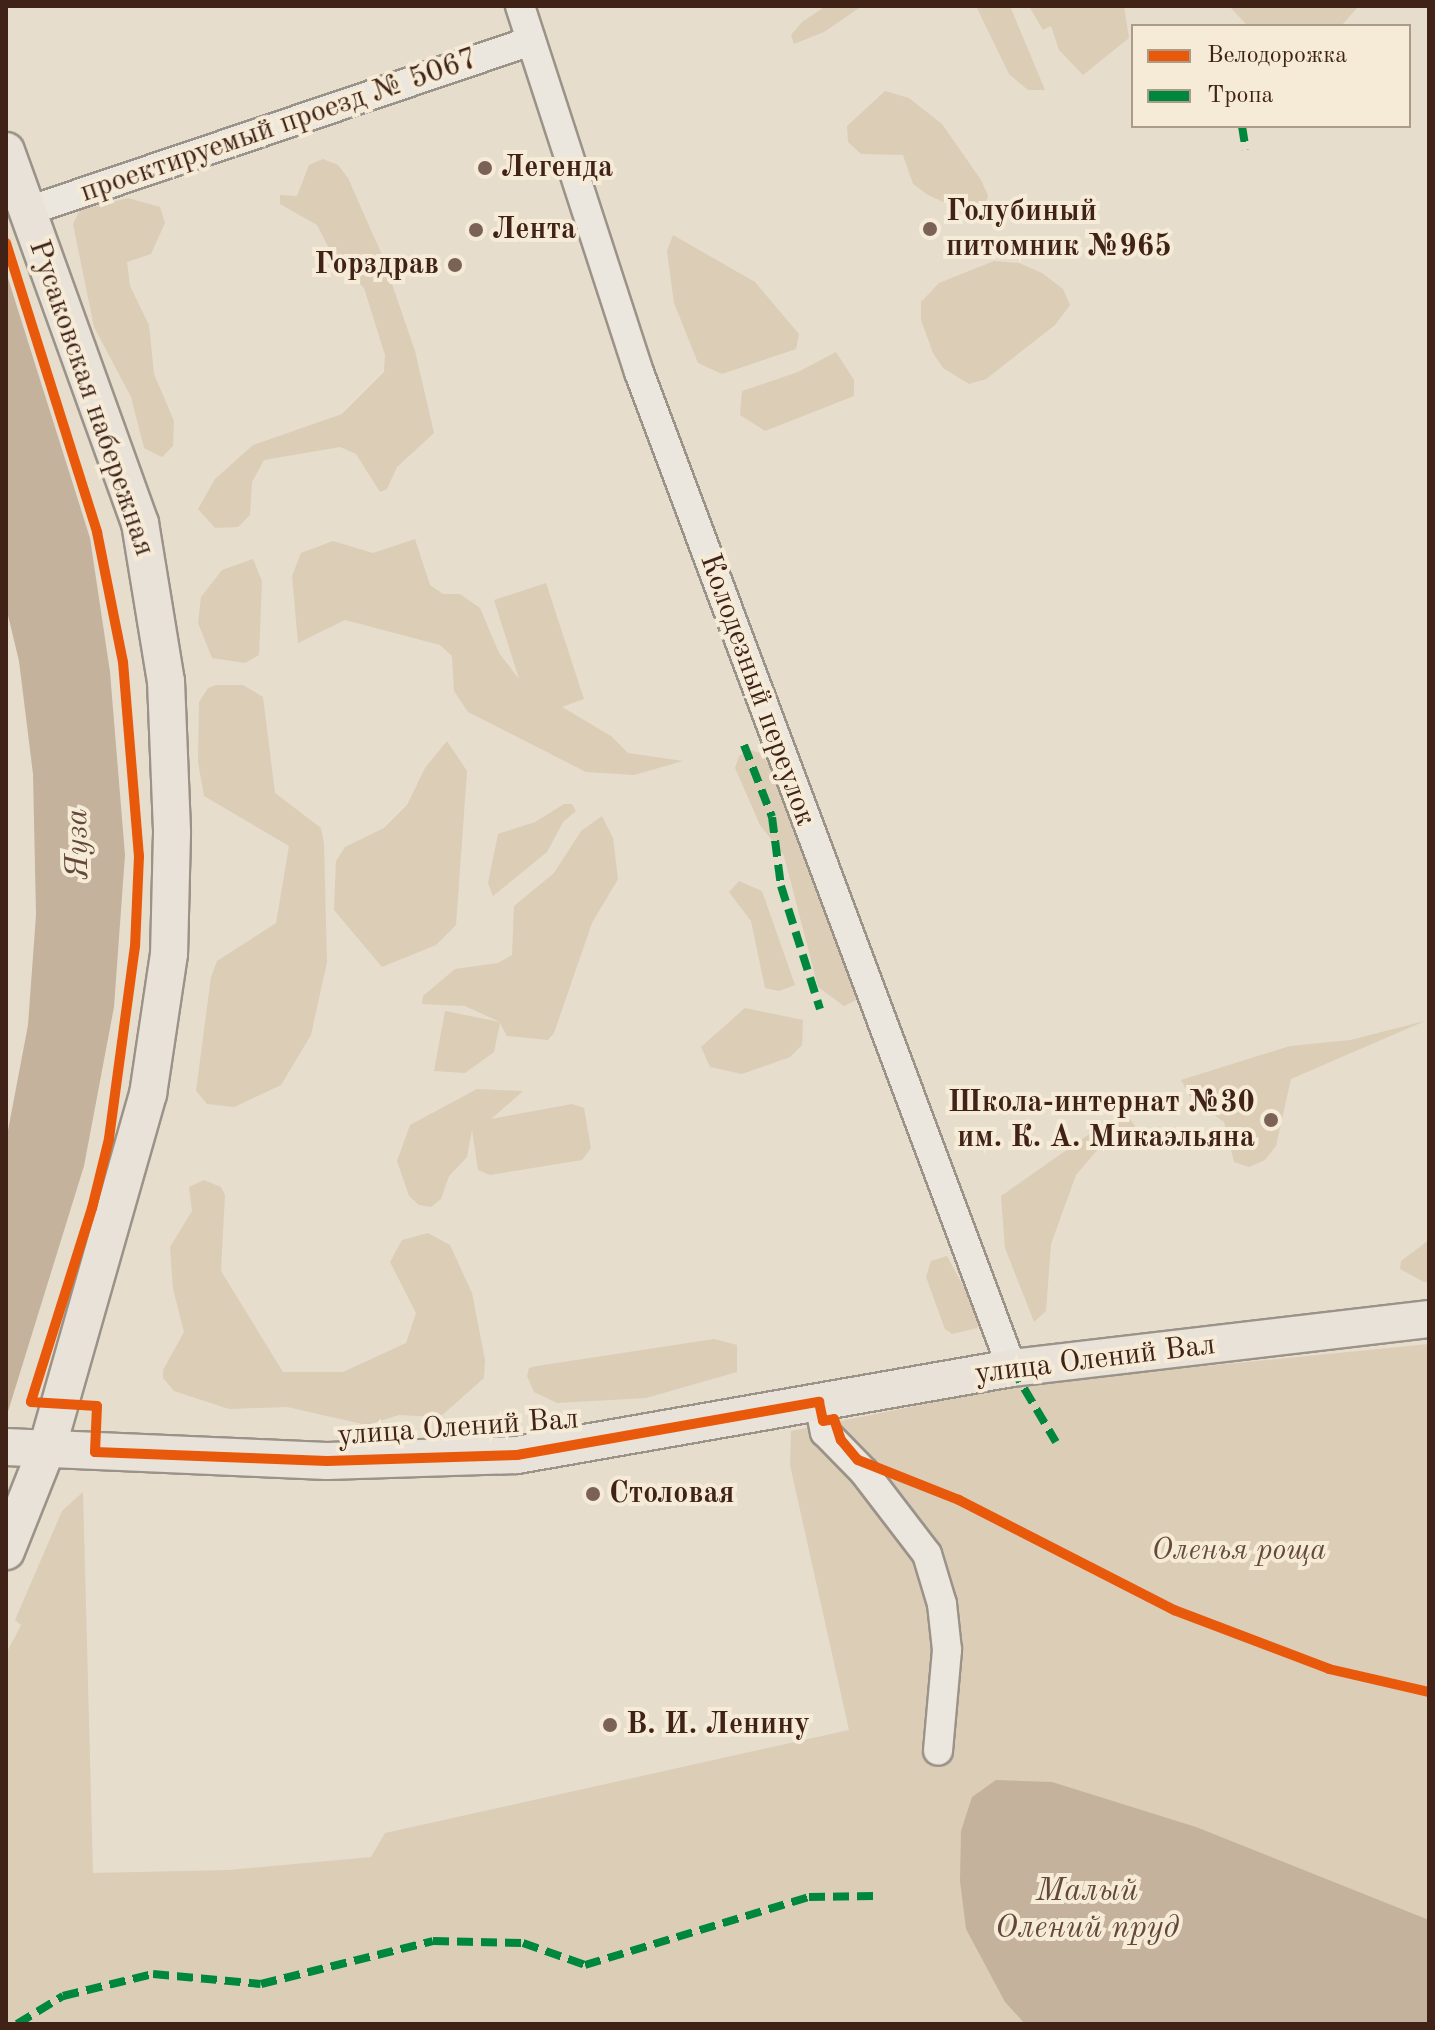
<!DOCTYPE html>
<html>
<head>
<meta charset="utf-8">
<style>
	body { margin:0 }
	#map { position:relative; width:1435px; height:2030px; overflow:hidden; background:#e6ddcc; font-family:"Old Standard TT",serif }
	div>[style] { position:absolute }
	.green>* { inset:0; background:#dccdb7 }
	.water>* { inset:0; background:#c4b29c }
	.roads { filter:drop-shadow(2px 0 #9b9288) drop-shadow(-2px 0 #9b9288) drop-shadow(0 2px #9b9288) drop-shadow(0 -2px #9b9288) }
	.minor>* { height:28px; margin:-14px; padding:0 14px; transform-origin:14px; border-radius:14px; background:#ebe6de }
	.major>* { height:36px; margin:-18px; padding:0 18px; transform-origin:18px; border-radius:18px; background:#e8e2d9 }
	.quiet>* { height:8px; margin-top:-4px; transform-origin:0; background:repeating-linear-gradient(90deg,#00873e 0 16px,transparent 0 24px) }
	.cycleway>* { height:10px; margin:-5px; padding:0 5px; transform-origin:5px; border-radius:5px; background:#e8590c }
	.dots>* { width:22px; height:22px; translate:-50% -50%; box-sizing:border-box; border:4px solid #f6ebd7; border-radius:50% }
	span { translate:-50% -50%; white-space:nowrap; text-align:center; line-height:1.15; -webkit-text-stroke:8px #f6ebd7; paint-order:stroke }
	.street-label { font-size:30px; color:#402217 }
	.poi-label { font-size:30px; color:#402217; font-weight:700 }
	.left { translate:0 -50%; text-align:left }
	.right { translate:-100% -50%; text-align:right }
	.park-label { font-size:30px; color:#654a3a; font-style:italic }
	.water-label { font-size:32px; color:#634839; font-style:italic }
	.frame { position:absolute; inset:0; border:8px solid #402217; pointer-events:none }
	.legend { position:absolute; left:1131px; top:24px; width:280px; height:104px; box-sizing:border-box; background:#f6ebd7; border:2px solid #ad9b8a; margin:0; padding:10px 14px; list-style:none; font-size:24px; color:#402217 }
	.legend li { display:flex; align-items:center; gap:16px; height:40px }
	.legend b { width:40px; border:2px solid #ad9b8a }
</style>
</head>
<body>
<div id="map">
	<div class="green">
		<i style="clip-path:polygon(826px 6px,862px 6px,824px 32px,794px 44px,791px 35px,802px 22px)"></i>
		<i style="clip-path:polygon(976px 6px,1010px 6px,1045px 90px,1028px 90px,1009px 74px)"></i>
		<i style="clip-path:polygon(1029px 6px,1124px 6px,1129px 38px,1083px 75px,1059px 50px,1051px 26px,1043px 30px)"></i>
		<i style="clip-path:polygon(1229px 6px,1356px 6px,1357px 8px,1341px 26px,1248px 26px)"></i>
		<i style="clip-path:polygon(885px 91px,909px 98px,942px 124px,981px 180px,988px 196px,983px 212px,968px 213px,928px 195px,913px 184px,903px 155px,861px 154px,848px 142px,847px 126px)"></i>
		<i style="clip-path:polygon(323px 159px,338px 165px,348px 178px,382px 255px,415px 351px,434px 433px,397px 467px,387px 489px,380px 492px,356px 454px,340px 447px,264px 460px,252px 482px,250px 515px,238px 527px,215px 528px,198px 509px,215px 479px,253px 445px,342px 414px,384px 372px,385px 355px,364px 288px,333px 256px,317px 225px,280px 204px,280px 195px,297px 196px,309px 165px)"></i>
		<i style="clip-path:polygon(128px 198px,160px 207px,165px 223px,151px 254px,127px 262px,130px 286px,149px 325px,154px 374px,174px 421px,173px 446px,162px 457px,144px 448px,131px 397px,94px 327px,73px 224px,80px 210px)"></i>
		<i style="clip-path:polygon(673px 235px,755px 282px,799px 334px,796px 349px,722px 374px,698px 363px,674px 303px,667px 251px)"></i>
		<i style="clip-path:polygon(994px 261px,1019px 263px,1042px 273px,1063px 289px,1070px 305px,1055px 325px,986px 379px,969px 384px,943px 368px,933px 353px,921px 320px,921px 302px,939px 283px)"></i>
		<i style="clip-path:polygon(836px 352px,854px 380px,854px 396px,765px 431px,740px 415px,742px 391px,798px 372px)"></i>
		<i style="clip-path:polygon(415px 539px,430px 585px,443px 594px,460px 594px,480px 608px,499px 653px,519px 679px,494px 600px,546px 583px,584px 699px,562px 707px,611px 736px,628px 753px,683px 761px,634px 775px,586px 772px,468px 712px,454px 691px,452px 656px,440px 645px,345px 620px,298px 643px,292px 576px,301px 553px,333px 541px,373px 553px)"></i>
		<i style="clip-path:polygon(253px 559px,262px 581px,259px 655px,245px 663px,212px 658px,198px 623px,201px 597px,222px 570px)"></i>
		<i style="clip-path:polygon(216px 685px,243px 685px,263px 697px,275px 793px,321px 828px,324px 844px,327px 962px,311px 1035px,281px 1085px,234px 1107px,207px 1104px,196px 1091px,211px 977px,217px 961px,276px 923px,289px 846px,204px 796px,198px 762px,199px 702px,208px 688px)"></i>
		<i style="clip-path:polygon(447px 741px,467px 771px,456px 925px,436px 945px,382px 967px,334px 910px,336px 861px,345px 847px,384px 828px,407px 805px,425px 768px)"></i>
		<i style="clip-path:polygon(750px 750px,761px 753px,788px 794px,801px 851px,859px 988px,858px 999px,844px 1006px,818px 987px,784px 856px,760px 825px,735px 768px,739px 756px)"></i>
		<i style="clip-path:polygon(564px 804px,572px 804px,576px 811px,563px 822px,547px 852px,493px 896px,488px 883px,498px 834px,535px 822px)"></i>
		<i style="clip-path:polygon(602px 816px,613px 838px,618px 879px,592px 923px,554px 1033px,548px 1040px,507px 1036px,500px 1023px,494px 1052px,465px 1073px,434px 1071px,445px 1011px,500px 1022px,465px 1006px,422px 1004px,423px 996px,455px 969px,498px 963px,512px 955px,514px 906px,554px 873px,581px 831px)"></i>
		<i style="clip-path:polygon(739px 881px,762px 891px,795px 985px,779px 991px,765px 988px,751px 921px,729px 892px)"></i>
		<i style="clip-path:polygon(745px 1008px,803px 1020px,802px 1045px,790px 1057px,742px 1074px,710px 1067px,701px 1047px)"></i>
		<i style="clip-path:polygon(1425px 1021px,1291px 1079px,1276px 1146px,1265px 1160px,1249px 1167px,1234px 1162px,1224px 1122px,1191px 1098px,1181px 1080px,1290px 1046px,1350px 1040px)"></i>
		<i style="clip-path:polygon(477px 1089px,523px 1091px,491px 1119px,572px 1104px,584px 1108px,591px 1148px,582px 1160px,490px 1175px,478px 1170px,472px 1130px,467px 1157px,449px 1176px,441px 1199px,431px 1207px,419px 1205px,409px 1196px,397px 1161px,410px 1125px)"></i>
		<i style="clip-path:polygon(1130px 1119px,1135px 1126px,1099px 1148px,1076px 1175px,1051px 1244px,1046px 1311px,1034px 1322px,1005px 1248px,1001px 1196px,1098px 1128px)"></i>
		<i style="clip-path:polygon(204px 1180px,221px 1187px,225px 1195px,221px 1271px,283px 1372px,343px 1372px,406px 1343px,416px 1313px,390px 1262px,402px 1240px,428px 1233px,450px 1245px,472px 1293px,485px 1360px,484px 1378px,440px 1417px,399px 1415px,367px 1425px,287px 1407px,229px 1409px,174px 1391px,163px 1378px,163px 1370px,184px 1332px,173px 1289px,170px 1247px,192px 1211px,189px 1187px)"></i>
		<i style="clip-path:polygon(1429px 1240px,1429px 1282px,1424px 1282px,1400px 1269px,1401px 1261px)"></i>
		<i style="clip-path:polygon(947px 1256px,982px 1321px,977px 1328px,952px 1334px,945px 1329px,926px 1277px,931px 1261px)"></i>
		<i style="clip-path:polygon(714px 1339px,737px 1345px,737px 1372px,646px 1398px,557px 1403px,534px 1392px,527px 1376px,529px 1368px,537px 1366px)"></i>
		<i style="clip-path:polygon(1429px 1344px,1429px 2024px,6px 2024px,6px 1654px,21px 1625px,15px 1620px,62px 1511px,83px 1492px,93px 1873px,228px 1870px,371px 1857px,385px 1833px,849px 1730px,790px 1465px,791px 1431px,1024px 1384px)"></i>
	</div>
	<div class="water">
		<i style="clip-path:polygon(6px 272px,90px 538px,110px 672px,125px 855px,114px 1007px,84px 1166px,6px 1418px,6px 1141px,28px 1025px,36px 915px,33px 774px,19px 661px,6px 607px)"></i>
		<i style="clip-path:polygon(996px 1780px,1052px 1782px,1196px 1827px,1429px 1920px,1429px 2024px,1025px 2024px,1005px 2002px,966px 1929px,960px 1881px,961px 1831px,972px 1797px)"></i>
	</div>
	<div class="roads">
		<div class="minor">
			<i style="left:520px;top:6px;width:385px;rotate:72deg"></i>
			<i style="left:639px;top:372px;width:1064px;rotate:69.47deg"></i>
			<i style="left:28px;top:211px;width:531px;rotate:-18.67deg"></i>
			<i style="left:819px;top:1402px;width:31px;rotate:79deg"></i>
			<i style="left:825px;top:1432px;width:56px;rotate:45.7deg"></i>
			<i style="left:864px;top:1472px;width:103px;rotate:52.5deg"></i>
			<i style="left:927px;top:1554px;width:52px;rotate:73.3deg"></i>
			<i style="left:942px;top:1604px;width:46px;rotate:83.8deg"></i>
			<i style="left:947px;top:1650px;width:101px;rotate:95.1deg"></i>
		</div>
		<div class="major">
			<i style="left:6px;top:151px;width:395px;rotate:70.2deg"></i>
			<i style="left:140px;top:523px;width:160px;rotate:80.7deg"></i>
			<i style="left:166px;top:681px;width:152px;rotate:87.7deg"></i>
			<i style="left:172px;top:833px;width:121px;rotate:91.4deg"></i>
			<i style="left:169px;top:954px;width:142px;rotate:98.5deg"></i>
			<i style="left:148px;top:1094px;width:368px;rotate:105.9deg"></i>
			<i style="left:47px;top:1448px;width:111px;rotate:111.7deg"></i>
			<i style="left:6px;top:1447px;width:321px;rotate:2.5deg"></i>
			<i style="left:327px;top:1461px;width:190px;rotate:-1.8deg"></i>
			<i style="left:517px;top:1455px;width:503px;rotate:-9.97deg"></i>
			<i style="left:1012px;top:1368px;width:420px;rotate:-6.7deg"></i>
		</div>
	</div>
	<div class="quiet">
		<i style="left:1242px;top:126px;width:24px;rotate:81deg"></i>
		<i style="left:744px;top:745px;width:77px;rotate:68.7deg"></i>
		<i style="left:772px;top:817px;width:70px;rotate:82.6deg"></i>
		<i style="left:781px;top:886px;width:129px;rotate:72.4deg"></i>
		<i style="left:1012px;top:1368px;width:86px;rotate:59.3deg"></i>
		<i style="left:17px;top:2024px;width:54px;rotate:-31.3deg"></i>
		<i style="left:63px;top:1996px;width:93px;rotate:-13.7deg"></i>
		<i style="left:153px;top:1974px;width:108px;rotate:5.3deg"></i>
		<i style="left:261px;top:1984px;width:177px;rotate:-14deg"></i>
		<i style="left:433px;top:1941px;width:90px;rotate:1.3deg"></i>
		<i style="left:523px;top:1943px;width:66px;rotate:19.5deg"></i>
		<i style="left:585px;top:1965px;width:234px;rotate:-16.9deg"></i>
		<i style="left:809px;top:1897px;width:66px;rotate:-0.9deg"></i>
	</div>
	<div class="cycleway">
		<i style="left:6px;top:243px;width:303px;rotate:72.5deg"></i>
		<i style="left:97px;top:532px;width:133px;rotate:78.7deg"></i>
		<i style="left:123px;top:662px;width:195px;rotate:85.3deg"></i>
		<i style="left:139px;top:856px;width:90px;rotate:92.5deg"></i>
		<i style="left:135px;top:946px;width:195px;rotate:97.7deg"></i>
		<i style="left:109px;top:1139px;width:71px;rotate:103.8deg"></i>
		<i style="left:92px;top:1208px;width:203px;rotate:107.5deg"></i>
		<i style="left:31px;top:1402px;width:66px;rotate:3.5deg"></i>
		<i style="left:97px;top:1406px;width:46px;rotate:92.5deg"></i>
		<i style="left:95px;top:1452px;width:232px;rotate:2.2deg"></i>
		<i style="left:327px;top:1461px;width:190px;rotate:-1.8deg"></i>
		<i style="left:517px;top:1455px;width:307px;rotate:-10deg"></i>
		<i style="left:819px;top:1402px;width:19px;rotate:78deg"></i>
		<i style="left:823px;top:1421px;width:11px;rotate:-10deg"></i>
		<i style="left:834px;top:1419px;width:22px;rotate:72deg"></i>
		<i style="left:841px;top:1440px;width:26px;rotate:50deg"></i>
		<i style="left:858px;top:1460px;width:109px;rotate:21.6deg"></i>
		<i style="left:959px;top:1500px;width:242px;rotate:27.1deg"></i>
		<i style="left:1174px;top:1610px;width:166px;rotate:20.8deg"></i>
		<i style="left:1329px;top:1669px;width:103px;rotate:13deg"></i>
	</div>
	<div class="dots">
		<i style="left:485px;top:168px;background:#7a6356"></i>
		<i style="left:930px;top:229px;background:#7a6356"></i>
		<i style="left:476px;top:230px;background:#7a6356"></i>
		<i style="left:455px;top:265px;background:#7a6356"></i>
		<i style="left:1271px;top:1120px;background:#7a6356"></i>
		<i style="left:593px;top:1494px;background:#7a6356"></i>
		<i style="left:610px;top:1725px;background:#7a6356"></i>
	</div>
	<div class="street-label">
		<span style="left:279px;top:126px;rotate:-19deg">проектируемый проезд № 5067</span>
		<span style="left:91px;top:398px;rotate:71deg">Русаковская набережная</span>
		<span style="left:757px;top:690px;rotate:70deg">Колодезный переулок</span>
		<span style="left:1095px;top:1360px;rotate:-7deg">улица Олений Вал</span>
		<span style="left:458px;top:1428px;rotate:-4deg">улица Олений Вал</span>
	</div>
	<div class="poi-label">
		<span class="left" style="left:501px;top:168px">Легенда</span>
		<span class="left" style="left:946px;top:229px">Голубиный<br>питомник №965</span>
		<span class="left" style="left:492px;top:230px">Лента</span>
		<span class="right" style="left:439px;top:265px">Горздрав</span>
		<span class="right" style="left:1255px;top:1120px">Школа-интернат №30<br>им. К. А. Микаэльяна</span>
		<span class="left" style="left:609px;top:1494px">Столовая</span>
		<span class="left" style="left:626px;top:1725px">В. И. Ленину</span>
	</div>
	<div class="park-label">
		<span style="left:1239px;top:1551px">Оленья роща</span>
	</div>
	<div class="water-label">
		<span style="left:79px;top:844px;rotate:-91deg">Яуза</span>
		<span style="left:1087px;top:1911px">Малый<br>Олений пруд</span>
	</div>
	<div class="frame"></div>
	<ul class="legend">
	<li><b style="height:10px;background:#e8590c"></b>Велодорожка</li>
	<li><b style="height:10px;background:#00873e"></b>Тропа</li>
	</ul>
</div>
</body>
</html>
